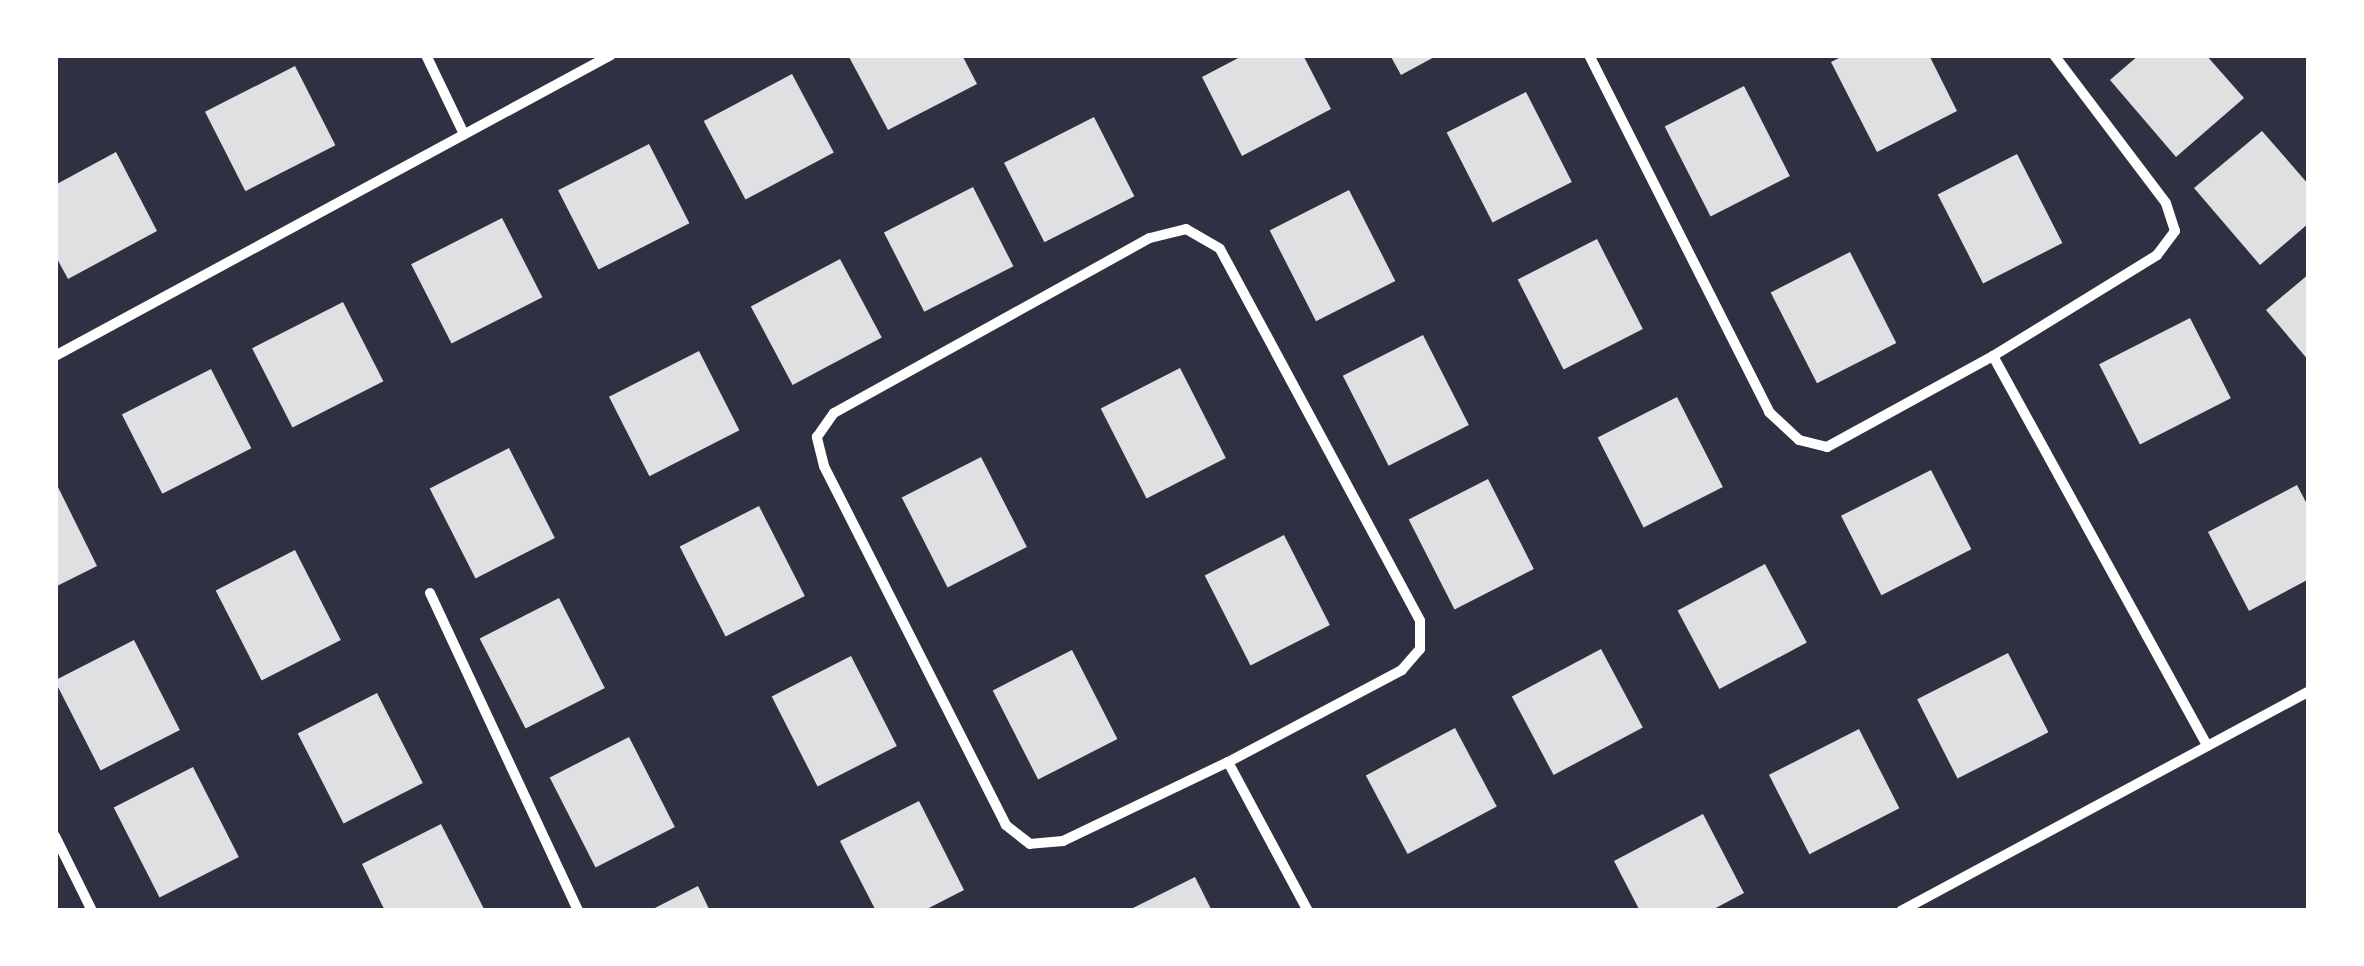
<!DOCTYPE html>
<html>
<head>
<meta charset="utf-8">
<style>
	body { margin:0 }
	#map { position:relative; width:2364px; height:966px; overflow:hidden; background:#2d3142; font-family:"DM Sans",sans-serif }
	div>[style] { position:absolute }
	.building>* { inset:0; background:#e0e0e3; transform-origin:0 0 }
	.minor>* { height:10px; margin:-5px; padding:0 5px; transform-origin:5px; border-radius:5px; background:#fff }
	span { translate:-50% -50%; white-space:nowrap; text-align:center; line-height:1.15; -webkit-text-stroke:8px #fff; paint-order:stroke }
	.frame { position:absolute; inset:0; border:58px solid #fff; pointer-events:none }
</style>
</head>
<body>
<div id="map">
	<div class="building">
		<i style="clip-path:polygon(848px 55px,962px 55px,977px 84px,888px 130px)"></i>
		<i style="clip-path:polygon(1244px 55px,1303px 55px,1331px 109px,1242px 156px,1202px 77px)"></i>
		<i style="clip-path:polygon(1390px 55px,1438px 55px,1401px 75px)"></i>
		<i style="clip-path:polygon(1845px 55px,1929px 55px,1957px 111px,1877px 152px,1831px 62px)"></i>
		<i style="clip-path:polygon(2139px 55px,2206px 55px,2244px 98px,2176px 157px,2110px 80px)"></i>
		<i style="left:295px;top:66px;width:89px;height:101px;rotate:63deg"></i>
		<i style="left:792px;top:74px;width:89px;height:100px;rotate:62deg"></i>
		<i style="left:1744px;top:86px;width:101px;height:89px;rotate:63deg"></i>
		<i style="left:1526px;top:92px;width:101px;height:89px;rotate:63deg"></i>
		<i style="left:1094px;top:117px;width:89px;height:101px;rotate:63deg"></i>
		<i style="clip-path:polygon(2262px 131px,2309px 185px,2309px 223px,2260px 265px,2194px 188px)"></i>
		<i style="left:649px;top:144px;width:89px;height:102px;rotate:63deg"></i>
		<i style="clip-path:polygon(116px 152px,157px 231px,68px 279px,55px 255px,55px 185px)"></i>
		<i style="left:2017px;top:154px;width:100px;height:89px;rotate:63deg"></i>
		<i style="left:973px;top:187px;width:89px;height:100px;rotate:63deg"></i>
		<i style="left:1349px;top:190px;width:102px;height:89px;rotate:63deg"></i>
		<i style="left:502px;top:218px;width:89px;height:102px;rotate:63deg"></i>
		<i style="left:1597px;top:239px;width:101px;height:89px;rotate:63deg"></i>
		<i style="left:1850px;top:252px;width:102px;height:89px;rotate:63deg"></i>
		<i style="left:840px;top:259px;width:89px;height:101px;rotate:62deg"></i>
		<i style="clip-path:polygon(2309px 274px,2309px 361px,2266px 310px)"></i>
		<i style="left:343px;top:302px;width:89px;height:102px;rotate:63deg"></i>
		<i style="left:2190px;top:318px;width:90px;height:102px;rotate:63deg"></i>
		<i style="left:1423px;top:335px;width:101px;height:90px;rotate:63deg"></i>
		<i style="left:699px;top:351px;width:89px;height:101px;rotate:63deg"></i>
		<i style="left:1180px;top:368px;width:101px;height:89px;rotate:63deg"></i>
		<i style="left:211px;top:369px;width:89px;height:100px;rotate:63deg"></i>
		<i style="left:1677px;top:397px;width:101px;height:89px;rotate:63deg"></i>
		<i style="left:509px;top:448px;width:101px;height:89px;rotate:63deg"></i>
		<i style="left:981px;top:457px;width:101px;height:89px;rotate:63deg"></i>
		<i style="left:1931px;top:470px;width:89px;height:101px;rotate:63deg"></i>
		<i style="left:1488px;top:479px;width:101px;height:89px;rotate:63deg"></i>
		<i style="clip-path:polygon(55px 481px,97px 566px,55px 587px)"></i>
		<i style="clip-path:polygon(2297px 485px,2309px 508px,2309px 579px,2249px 611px,2208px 532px)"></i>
		<i style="left:759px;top:506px;width:101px;height:89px;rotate:63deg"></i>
		<i style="left:1284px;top:535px;width:101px;height:89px;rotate:63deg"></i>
		<i style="left:295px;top:550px;width:101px;height:89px;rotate:63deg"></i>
		<i style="left:1765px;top:564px;width:89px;height:99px;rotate:62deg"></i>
		<i style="left:559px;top:598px;width:101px;height:89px;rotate:63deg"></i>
		<i style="left:134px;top:640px;width:101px;height:89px;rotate:63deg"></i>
		<i style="left:1601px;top:649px;width:89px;height:101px;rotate:62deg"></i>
		<i style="left:1072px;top:650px;width:100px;height:89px;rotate:63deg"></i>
		<i style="left:2008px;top:653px;width:89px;height:102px;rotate:63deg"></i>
		<i style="left:851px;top:656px;width:101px;height:89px;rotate:63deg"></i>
		<i style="left:377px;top:693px;width:101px;height:89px;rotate:63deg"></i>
		<i style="left:1455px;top:728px;width:89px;height:101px;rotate:62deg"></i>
		<i style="left:1859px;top:729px;width:89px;height:101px;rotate:63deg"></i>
		<i style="left:629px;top:737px;width:101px;height:89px;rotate:63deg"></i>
		<i style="left:193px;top:767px;width:101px;height:89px;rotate:63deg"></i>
		<i style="clip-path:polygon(919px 801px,964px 890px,923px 911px,876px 911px,840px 841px)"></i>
		<i style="clip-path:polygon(1703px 814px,1744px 893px,1710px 911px,1640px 911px,1614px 861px)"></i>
		<i style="clip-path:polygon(441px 824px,485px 911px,385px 911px,362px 864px)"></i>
		<i style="clip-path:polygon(1195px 877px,1212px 911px,1127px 911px)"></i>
		<i style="clip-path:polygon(698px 886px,710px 911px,649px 911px)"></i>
	</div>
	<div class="minor">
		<i style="left:426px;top:55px;width:88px;rotate:64.3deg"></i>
		<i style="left:1589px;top:55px;width:400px;rotate:63.2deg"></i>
		<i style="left:1769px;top:412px;width:41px;rotate:43deg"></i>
		<i style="left:1799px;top:440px;width:29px;rotate:14deg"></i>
		<i style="left:1827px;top:447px;width:189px;rotate:-28.7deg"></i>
		<i style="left:1993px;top:356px;width:193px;rotate:-31.6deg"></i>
		<i style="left:2157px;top:255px;width:30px;rotate:-53deg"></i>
		<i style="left:2175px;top:231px;width:29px;rotate:-108deg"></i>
		<i style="left:2166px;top:203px;width:186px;rotate:-127.1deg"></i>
		<i style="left:1186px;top:229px;width:39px;rotate:30deg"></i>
		<i style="left:1220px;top:249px;width:422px;rotate:61.7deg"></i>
		<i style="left:1420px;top:621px;width:28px;rotate:90deg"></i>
		<i style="left:1420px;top:649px;width:28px;rotate:131deg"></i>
		<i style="left:1402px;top:670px;width:197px;rotate:152.1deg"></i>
		<i style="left:1228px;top:762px;width:183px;rotate:154.4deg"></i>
		<i style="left:1063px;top:841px;width:33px;rotate:175deg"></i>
		<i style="left:1030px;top:844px;width:31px;rotate:-142deg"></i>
		<i style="left:1006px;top:825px;width:402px;rotate:-116.9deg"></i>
		<i style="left:824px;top:466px;width:30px;rotate:-104deg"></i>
		<i style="left:817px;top:437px;width:29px;rotate:-55deg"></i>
		<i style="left:834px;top:413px;width:361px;rotate:-29deg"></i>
		<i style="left:1150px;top:238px;width:37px;rotate:-14deg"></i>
		<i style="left:55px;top:356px;width:632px;rotate:-28.43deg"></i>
		<i style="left:1993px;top:356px;width:445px;rotate:61.2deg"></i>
		<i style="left:430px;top:593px;width:351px;rotate:65deg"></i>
		<i style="left:1228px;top:762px;width:169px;rotate:61.8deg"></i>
		<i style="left:55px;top:836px;width:84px;rotate:63.7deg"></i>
		<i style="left:1901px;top:911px;width:464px;rotate:-28.3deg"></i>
	</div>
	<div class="frame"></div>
</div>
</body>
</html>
